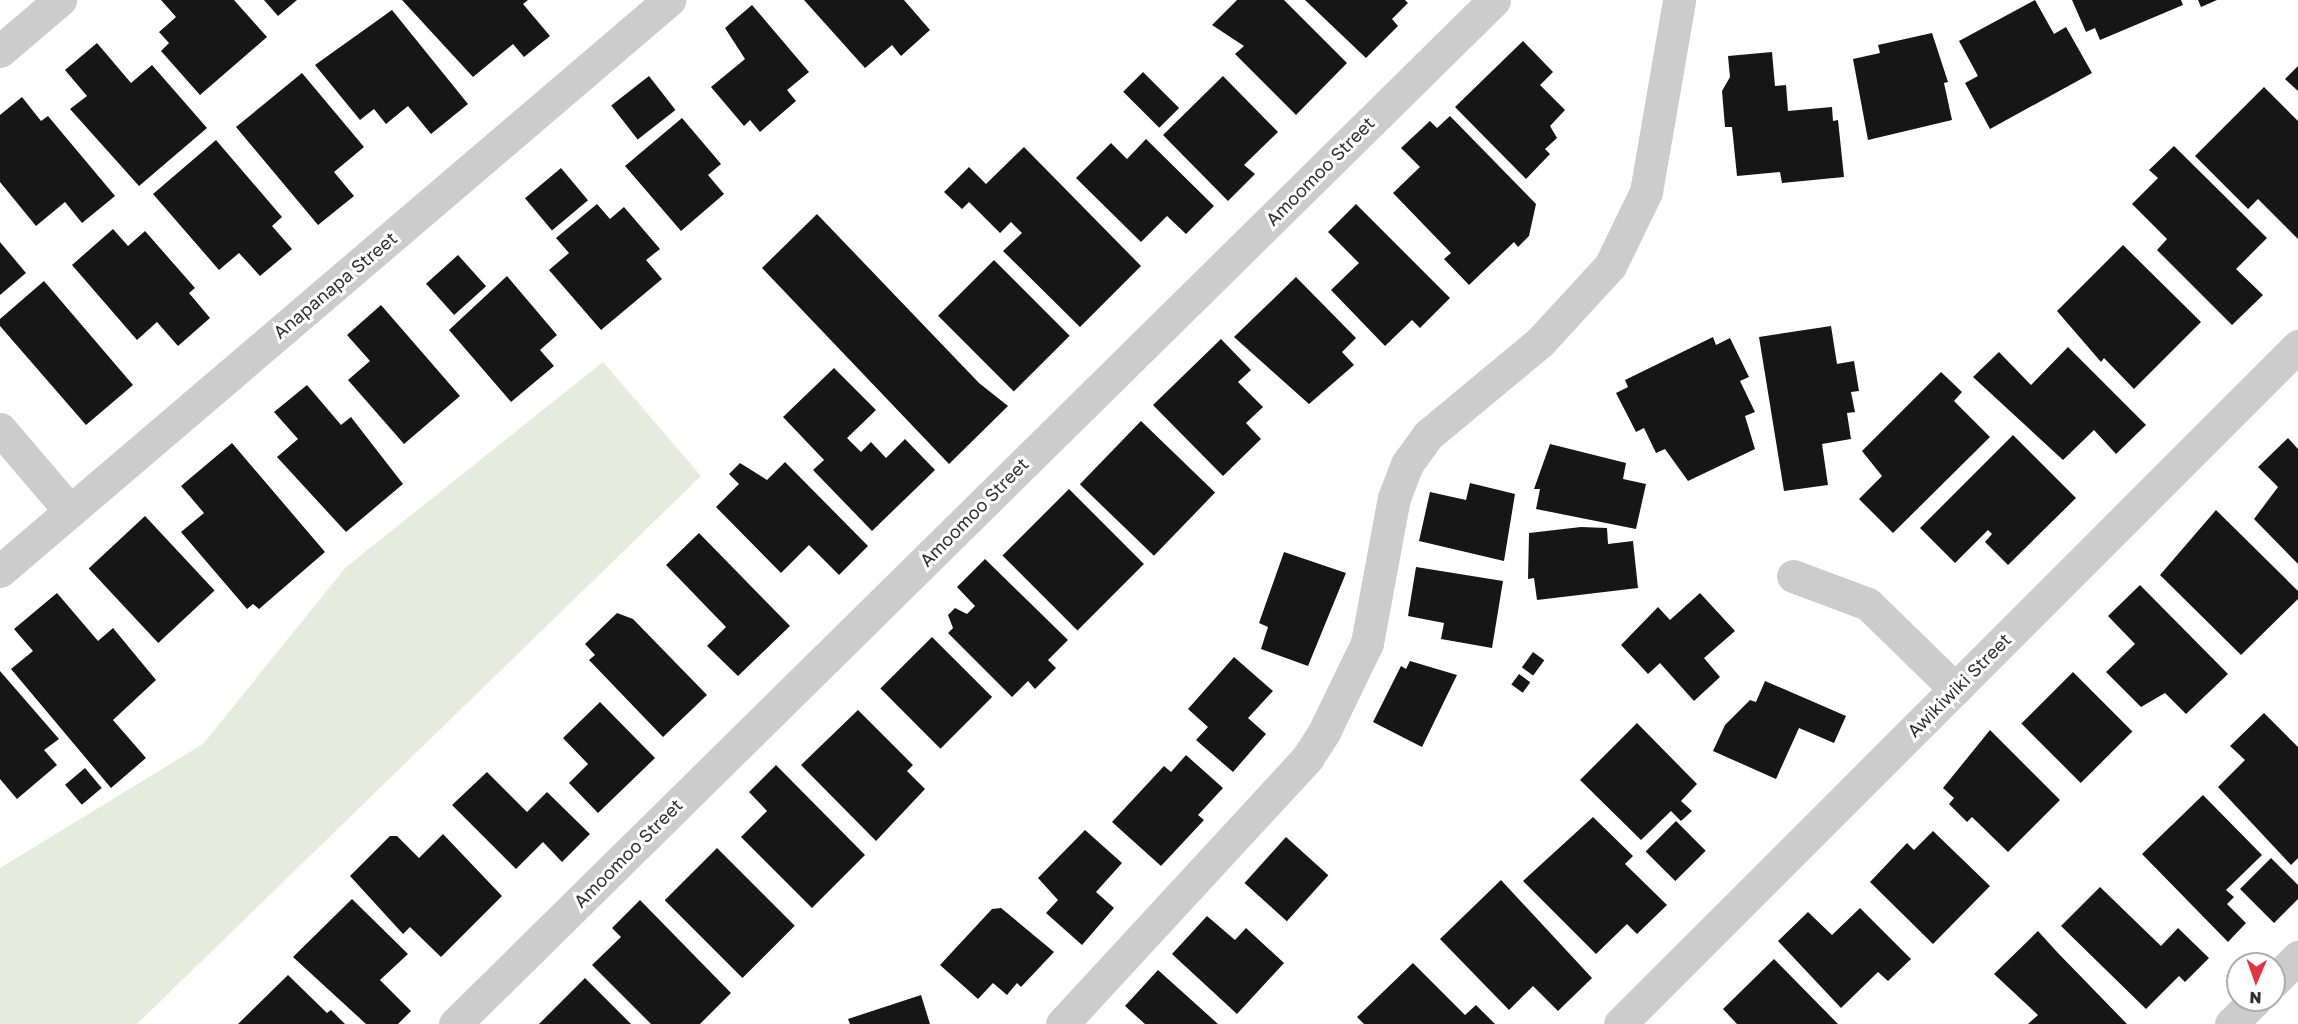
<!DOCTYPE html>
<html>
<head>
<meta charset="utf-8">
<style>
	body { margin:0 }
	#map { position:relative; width:2298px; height:1024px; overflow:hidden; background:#fff; font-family:"Golos Text",sans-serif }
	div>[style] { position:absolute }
	.green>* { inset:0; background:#e5ecdd }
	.building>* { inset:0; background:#161616; transform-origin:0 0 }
	.minor>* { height:33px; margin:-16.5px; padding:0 16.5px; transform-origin:16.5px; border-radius:16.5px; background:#ccc }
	span { translate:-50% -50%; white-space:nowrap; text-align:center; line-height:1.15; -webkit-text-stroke:6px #fff; paint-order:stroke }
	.street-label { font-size:18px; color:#2f2f2f }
	.north { position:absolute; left:2226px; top:952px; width:60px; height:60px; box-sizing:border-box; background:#fff; border:2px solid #acacac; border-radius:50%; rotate:182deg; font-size:16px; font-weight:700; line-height:24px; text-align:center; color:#2f2f2f }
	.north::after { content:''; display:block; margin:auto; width:21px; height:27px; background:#e4343f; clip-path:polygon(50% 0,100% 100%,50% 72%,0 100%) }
</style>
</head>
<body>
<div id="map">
	<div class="green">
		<i style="clip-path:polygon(603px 362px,701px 476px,137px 1024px,0 1024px,0 868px,203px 744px,346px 567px)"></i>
	</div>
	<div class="building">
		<i style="clip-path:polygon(161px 0,234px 0,267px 37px,200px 95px,161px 51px,169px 43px,159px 32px,176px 17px)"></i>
		<i style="clip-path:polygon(264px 0,297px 0,278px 16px)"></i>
		<i style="clip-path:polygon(402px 0,528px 0,523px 4px,550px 36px,524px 57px,513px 44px,473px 77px)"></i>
		<i style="clip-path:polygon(804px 0,904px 0,930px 30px,901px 56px,892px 45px,865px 68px)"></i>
		<i style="clip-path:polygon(1237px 0,1284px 0,1347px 63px,1296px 115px,1235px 54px,1244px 46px,1212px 25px)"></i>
		<i style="clip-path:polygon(1305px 0,1405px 0,1408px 3px,1392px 19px,1398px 26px,1366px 58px)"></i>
		<i style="clip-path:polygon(2035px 0,2054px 34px,2066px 27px,2092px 73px,1990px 129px,1965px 83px,1978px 76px,1959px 41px)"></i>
		<i style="clip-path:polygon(2072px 0,2181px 0,2183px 5px,2100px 40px,2095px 28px,2086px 32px)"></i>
		<i style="clip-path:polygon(2198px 0,2217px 0,2201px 7px)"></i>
		<i style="clip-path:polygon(752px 5px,809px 72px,787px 90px,796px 101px,760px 132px,750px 120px,744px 126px,711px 87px,745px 59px,725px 28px)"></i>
		<i style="clip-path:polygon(392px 10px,468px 104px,431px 134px,408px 106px,386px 124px,374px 109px,360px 120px,315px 65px)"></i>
		<i style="clip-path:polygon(1932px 33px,1948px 82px,1944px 83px,1952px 120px,1868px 140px,1853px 59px,1880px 53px,1878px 45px)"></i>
		<i style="clip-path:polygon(1523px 41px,1553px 72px,1540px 85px,1565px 110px,1550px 126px,1557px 138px,1545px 149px,1550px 154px,1526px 179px,1455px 107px)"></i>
		<i style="clip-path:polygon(97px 43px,131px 83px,152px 65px,207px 128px,139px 186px,70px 109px,87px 96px,65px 70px)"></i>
		<i style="clip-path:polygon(1772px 52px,1775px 86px,1786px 85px,1788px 111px,1832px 107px,1833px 121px,1838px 120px,1844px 177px,1782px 183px,1780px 172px,1737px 176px,1732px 127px,1725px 127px,1722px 91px,1730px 77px,1728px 56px)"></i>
		<i style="clip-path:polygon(2298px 66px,2298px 91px,2285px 79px)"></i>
		<i style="left:1143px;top:72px;width:51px;height:28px;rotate:45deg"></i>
		<i style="clip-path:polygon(302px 73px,364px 147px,334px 172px,354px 196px,318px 225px,236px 127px)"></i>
		<i style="left:649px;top:76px;width:43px;height:48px;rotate:52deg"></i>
		<i style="clip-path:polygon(1223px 76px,1278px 132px,1244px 165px,1255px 174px,1228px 201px,1163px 135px)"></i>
		<i style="clip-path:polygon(2264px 87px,2298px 121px,2298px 239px,2258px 199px,2248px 209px,2195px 156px)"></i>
		<i style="clip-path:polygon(22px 97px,41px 121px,48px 116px,115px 196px,82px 223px,65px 202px,36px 226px,0 182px,0 115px)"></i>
		<i style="clip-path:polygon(1450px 116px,1536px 204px,1529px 236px,1518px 247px,1514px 242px,1469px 285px,1444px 259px,1451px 253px,1393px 193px,1420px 167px,1401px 148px,1430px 121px,1437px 128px)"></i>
		<i style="clip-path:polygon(682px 118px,721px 164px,708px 175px,724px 194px,681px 231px,625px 166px)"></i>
		<i style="clip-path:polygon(1146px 139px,1214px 206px,1186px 234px,1167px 216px,1141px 242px,1076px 178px,1111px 143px,1127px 159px)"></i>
		<i style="clip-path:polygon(216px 140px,282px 217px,272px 226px,292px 249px,260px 276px,239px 253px,219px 270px,153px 194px)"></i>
		<i style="clip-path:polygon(2174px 146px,2267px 238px,2236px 269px,2263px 295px,2232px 325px,2157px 250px,2167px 239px,2132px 204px,2158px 178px,2149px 170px)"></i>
		<i style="clip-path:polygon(1024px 147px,1141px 266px,1080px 327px,1003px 251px,1022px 233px,1011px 222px,1000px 233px,969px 202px,962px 209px,944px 192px,969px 167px,986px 184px)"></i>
		<i style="left:561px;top:168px;width:42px;height:47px;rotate:50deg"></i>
		<i style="clip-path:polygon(597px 204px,610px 219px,624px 207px,660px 249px,646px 260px,662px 279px,601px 330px,549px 270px,569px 253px,556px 238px)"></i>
		<i style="clip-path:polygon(1356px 204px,1450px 298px,1420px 328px,1412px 320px,1385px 346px,1331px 290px,1359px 263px,1328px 232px)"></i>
		<i style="clip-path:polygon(817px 214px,979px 383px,1008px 406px,949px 464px,762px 268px)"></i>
		<i style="clip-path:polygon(113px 229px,128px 246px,145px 231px,195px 288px,189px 293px,210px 318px,178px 346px,157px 322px,137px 340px,72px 265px)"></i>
		<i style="clip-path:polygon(0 242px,26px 273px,0 295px)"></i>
		<i style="clip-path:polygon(2123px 245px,2201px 322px,2134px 389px,2104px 358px,2101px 362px,2057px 311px)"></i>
		<i style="left:458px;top:255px;width:42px;height:43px;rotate:48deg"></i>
		<i style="left:994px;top:260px;width:107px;height:79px;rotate:45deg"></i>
		<i style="clip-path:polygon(507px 276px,557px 335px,540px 350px,554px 366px,511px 402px,449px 330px)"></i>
		<i style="clip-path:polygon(1296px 277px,1356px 338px,1342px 352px,1354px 365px,1309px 404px,1234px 337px)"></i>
		<i style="clip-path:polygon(44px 281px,133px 385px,86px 425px,0 326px,0 319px)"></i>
		<i style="clip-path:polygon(381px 305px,460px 396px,404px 444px,348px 380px,370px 361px,347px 335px)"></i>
		<i style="clip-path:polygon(1831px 326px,1837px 364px,1854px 361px,1859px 391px,1851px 392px,1855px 412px,1847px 413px,1851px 439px,1822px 444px,1828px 485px,1784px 491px,1759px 337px)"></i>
		<i style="clip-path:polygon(1713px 337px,1716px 345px,1730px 338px,1749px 377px,1740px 381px,1755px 412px,1745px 416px,1755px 449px,1688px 481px,1665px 449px,1656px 453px,1644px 428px,1636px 432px,1616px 393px,1628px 387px,1625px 380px)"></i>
		<i style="clip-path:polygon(1221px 339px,1251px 370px,1238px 382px,1263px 407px,1246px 423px,1261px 439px,1223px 476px,1153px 405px)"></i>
		<i style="clip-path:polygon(2068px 347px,2146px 425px,2116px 454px,2094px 430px,2063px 460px,1973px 377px,1999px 352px,2031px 385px)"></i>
		<i style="clip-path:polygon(834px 368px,876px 410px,847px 438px,861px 452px,871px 442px,886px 458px,905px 439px,935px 470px,872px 531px,813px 470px,824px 460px,783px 417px)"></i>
		<i style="clip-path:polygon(1941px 372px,1962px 392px,1954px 401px,1990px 437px,1893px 533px,1859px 499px,1882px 476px,1862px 451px)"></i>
		<i style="clip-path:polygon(307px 385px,341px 425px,351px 417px,403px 484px,346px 532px,277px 457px,298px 439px,274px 412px)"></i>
		<i style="left:1141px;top:421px;width:103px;height:88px;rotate:44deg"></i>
		<i style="clip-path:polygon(2013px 435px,2076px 498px,2008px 565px,1985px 542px,1992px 534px,1988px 530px,1955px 563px,1920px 528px)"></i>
		<i style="clip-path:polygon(2288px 438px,2298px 449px,2298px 564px,2254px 519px,2278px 487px,2258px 467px)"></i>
		<i style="clip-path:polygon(232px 443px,325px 552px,259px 609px,253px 604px,247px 609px,181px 532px,204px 513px,181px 486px)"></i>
		<i style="clip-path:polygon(1550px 444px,1626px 463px,1623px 479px,1646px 484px,1636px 529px,1536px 509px,1540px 489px,1534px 489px)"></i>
		<i style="clip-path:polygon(785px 462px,868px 546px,839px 575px,809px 545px,781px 573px,716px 507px,739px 484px,729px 474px,740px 463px,767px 480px)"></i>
		<i style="clip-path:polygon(1470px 483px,1515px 494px,1504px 561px,1419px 541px,1430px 492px,1466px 500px)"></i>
		<i style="left:1069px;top:489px;width:106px;height:94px;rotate:45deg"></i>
		<i style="clip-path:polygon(2216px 510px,2298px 591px,2298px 599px,2241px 655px,2160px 575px)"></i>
		<i style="left:145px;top:516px;width:102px;height:77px;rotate:47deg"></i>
		<i style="clip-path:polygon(1581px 527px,1607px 528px,1608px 544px,1633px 541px,1638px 588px,1537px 600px,1534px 578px,1528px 579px,1529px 533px)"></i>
		<i style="clip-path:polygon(699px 533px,790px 626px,738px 676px,707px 646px,726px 627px,666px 565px)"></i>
		<i style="clip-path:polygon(1284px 552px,1346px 573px,1308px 666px,1261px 649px,1268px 627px,1259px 623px)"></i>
		<i style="clip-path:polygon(985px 559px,1068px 640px,1048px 660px,1056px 668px,1035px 689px,1028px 681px,1012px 697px,948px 633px,953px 628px,948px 615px,955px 608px,967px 614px,975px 606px,957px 587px)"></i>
		<i style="clip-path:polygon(1416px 567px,1503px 581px,1492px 648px,1441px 639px,1444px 623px,1408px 616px)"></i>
		<i style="clip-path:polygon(2140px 585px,2228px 674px,2186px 714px,2165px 693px,2141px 707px,2106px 672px,2135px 644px,2108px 616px)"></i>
		<i style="clip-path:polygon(57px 593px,98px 641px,113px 628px,156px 680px,113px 720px,146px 758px,111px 788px,11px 669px,33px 651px,14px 629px)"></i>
		<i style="clip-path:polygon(1700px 593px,1735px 631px,1704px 658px,1720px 677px,1694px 701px,1660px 663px,1648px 674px,1621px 645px,1658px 607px,1670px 620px)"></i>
		<i style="clip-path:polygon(617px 613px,633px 619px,707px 695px,663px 737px,589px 660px,595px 655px,585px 644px)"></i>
		<i style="left:932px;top:637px;width:85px;height:73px;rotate:45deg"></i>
		<i style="left:1533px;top:652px;width:14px;height:19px;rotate:36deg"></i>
		<i style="clip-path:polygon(1234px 657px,1273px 691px,1248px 718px,1266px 734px,1233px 772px,1196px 740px,1208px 727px,1188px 709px)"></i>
		<i style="clip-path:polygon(1410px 661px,1457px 675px,1422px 747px,1373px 722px,1401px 666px,1406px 669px)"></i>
		<i style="clip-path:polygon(0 671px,59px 739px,44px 750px,57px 765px,17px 799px,0 779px)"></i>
		<i style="left:2073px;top:672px;width:84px;height:73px;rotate:45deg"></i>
		<i style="left:1519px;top:674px;width:14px;height:13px;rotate:36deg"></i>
		<i style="clip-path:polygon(1765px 681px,1846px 716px,1834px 743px,1799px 728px,1776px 779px,1713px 751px,1725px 725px,1750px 700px,1756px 702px)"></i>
		<i style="clip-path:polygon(600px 702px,655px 758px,598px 813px,569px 783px,588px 764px,563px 738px)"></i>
		<i style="clip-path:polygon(858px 710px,913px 765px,907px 771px,925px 789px,876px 841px,801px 765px)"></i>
		<i style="clip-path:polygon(2264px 713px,2298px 747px,2298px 858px,2291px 865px,2218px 787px,2245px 760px,2230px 746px)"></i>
		<i style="clip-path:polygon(1637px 723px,1697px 784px,1681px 801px,1692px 811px,1681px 821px,1671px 811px,1641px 840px,1580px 780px)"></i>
		<i style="clip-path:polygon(1990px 730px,2060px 800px,2008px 852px,1972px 817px,1967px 822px,1949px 804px,1954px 798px,1943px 788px)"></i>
		<i style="clip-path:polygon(1186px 755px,1223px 788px,1198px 815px,1204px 820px,1161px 866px,1112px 822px,1164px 766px,1171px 772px)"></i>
		<i style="clip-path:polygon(776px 765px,865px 855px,812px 908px,741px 837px,767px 811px,749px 792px)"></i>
		<i style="left:85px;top:768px;width:26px;height:26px;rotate:50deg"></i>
		<i style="clip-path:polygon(487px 772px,527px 812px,547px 792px,590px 834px,562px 862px,543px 842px,516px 869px,452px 805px)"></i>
		<i style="clip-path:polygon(2203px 795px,2262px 855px,2226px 890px,2234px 897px,2227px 904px,2246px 923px,2228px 942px,2142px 854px)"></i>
		<i style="clip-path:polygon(1593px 817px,1633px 856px,1625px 864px,1667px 905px,1637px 934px,1627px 924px,1596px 954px,1523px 881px)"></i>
		<i style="left:1676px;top:821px;width:42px;height:43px;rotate:45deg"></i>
		<i style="clip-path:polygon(1085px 830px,1122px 863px,1096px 892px,1114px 908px,1082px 945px,1046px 913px,1058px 900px,1038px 878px)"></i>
		<i style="clip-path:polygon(1933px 831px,1990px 886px,1933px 944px,1870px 882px,1907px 843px,1914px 850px)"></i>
		<i style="clip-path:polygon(443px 834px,502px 896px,441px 957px,410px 927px,403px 934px,350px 876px,390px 836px,397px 836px,419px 858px)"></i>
		<i style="left:1286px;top:837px;width:57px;height:62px;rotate:42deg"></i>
		<i style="left:717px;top:848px;width:110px;height:74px;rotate:45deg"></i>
		<i style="clip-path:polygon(2271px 858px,2298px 885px,2298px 899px,2274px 923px,2240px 889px)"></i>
		<i style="clip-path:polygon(1501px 880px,1592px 978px,1558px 1011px,1533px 986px,1509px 1010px,1440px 939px)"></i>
		<i style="clip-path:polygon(2100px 887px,2161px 946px,2178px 928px,2209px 958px,2185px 982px,2179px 976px,2146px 1009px,2061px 926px)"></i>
		<i style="clip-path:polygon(352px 899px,408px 954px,380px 980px,411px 1011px,398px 1024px,366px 1024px,293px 957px)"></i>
		<i style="clip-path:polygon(640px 900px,731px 993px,700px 1024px,651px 1024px,592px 965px,621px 937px,612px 928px)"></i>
		<i style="clip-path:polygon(1001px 908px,1054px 952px,1021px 987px,1017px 983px,1007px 995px,993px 983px,978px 999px,940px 965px,992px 909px)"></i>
		<i style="clip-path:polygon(1860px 908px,1911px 959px,1888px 981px,1878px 972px,1841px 1008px,1778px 941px,1808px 912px,1832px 935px)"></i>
		<i style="clip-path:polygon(1207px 916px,1235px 940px,1246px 928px,1284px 963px,1237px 1014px,1172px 954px)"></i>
		<i style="clip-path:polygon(2038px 931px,2057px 952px,2127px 1024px,2028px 1024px,2038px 1015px,1994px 974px)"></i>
		<i style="clip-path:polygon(1774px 959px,1838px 1024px,1737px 1024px,1723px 1009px)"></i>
		<i style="clip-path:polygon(1413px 963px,1465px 1015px,1476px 1005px,1495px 1024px,1364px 1024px,1357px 1017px)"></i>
		<i style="clip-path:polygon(1158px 970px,1218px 1024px,1145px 1024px,1125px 1006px)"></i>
		<i style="clip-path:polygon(288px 975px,327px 1013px,331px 1010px,345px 1024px,238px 1024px)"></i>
		<i style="clip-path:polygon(585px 978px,631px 1024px,539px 1024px)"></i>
		<i style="clip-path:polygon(921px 995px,930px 1024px,850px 1024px,848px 1019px)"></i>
	</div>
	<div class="minor">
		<i style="left:0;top:51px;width:79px;rotate:-40.4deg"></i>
		<i style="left:0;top:429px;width:108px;rotate:49.5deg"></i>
		<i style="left:0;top:571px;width:880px;rotate:-40.48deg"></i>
		<i style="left:1793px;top:576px;width:80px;rotate:20.5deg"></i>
		<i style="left:1868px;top:604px;width:122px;rotate:44.3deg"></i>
		<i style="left:2274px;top:981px;width:34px;rotate:-45deg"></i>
		<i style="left:455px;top:1024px;width:1459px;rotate:-44.58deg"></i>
		<i style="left:1062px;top:1024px;width:363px;rotate:-47.3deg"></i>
		<i style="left:1308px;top:757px;width:30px;rotate:-57deg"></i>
		<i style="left:1324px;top:732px;width:99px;rotate:-64.2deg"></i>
		<i style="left:1367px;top:643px;width:147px;rotate:-79.5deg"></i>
		<i style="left:1394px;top:498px;width:36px;rotate:-69deg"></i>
		<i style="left:1407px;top:464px;width:36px;rotate:-54deg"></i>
		<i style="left:1428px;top:435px;width:146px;rotate:-39.7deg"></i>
		<i style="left:1540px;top:342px;width:103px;rotate:-47.4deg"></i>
		<i style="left:1610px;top:266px;width:82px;rotate:-64.1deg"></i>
		<i style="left:1646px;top:192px;width:195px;rotate:-80.2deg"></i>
		<i style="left:1620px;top:1024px;width:959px;rotate:-45deg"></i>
		<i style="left:2231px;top:1024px;width:34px;rotate:-45deg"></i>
	</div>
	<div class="street-label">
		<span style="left:1320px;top:171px;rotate:-45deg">Amoomoo Street</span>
		<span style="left:335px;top:285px;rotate:-40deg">Anapanapa Street</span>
		<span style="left:974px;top:512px;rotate:-45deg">Amoomoo Street</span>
		<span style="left:1959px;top:685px;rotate:-45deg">Awikiwiki Street</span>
		<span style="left:628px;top:853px;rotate:-45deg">Amoomoo Street</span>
	</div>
	<div class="north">N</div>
</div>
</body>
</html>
